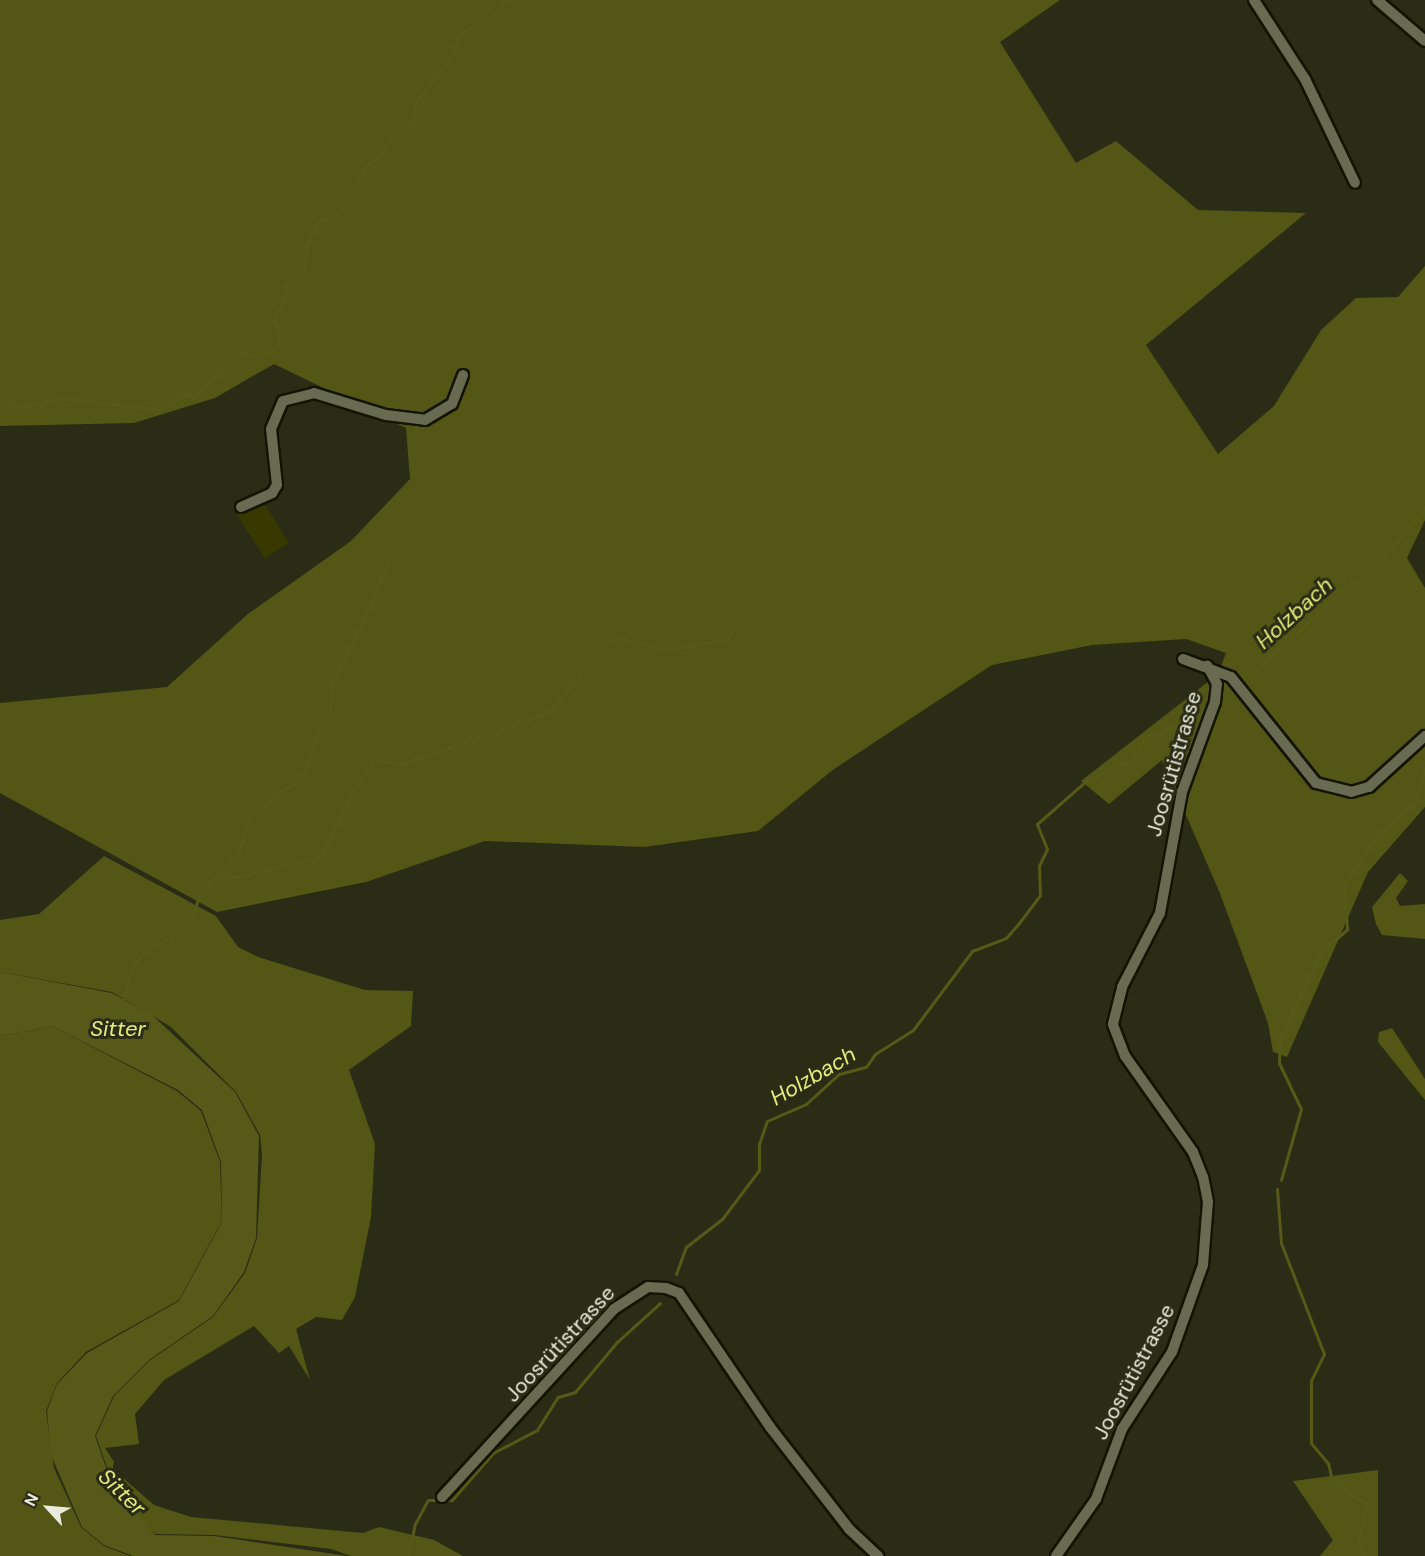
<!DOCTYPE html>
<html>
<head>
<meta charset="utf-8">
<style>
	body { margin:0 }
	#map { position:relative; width:1425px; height:1556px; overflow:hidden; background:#2a2c15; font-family:"DM Sans",sans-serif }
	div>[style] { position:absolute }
	.green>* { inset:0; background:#373900 }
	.forest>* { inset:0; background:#535614 }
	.water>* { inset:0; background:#565918 }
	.stream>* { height:3px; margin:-1.5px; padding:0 1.5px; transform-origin:1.5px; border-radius:1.5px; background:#565918 }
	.roads { filter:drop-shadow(2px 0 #131401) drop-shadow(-2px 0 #131401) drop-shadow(0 2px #131401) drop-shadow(0 -2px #131401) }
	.minor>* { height:10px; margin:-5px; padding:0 5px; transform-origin:5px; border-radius:5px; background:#686b51 }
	span { translate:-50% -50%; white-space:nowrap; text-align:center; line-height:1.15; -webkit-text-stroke:6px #2a2c15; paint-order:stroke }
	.street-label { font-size:21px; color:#e9ebdd }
	.water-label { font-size:22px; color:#e4ec7a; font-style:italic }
	.north { position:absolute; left:18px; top:1478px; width:60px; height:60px; -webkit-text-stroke:4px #2a2c15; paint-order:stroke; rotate:296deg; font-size:16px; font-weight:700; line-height:24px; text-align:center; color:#e9ebdd }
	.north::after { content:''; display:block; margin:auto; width:21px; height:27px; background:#e9ebdd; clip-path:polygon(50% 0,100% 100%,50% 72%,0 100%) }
</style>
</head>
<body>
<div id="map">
	<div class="green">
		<i style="clip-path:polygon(258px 504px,266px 506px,289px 543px,265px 558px,236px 514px)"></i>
	</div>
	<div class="forest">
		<i style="clip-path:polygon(0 0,1060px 0,1000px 42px,1076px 163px,1116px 141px,1198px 210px,1306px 213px,1146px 345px,1218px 454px,1274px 406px,1321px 330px,1356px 298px,1398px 297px,1425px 266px,1425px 520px,1407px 558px,1425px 588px,1425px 807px,1368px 872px,1287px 1057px,1273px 1052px,1268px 1023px,1219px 891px,1162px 760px,1109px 804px,1081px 781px,1218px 674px,1226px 653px,1186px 639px,1092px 645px,992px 665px,834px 769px,758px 831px,644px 847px,485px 841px,366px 882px,217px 912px,0 793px,0 703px,167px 687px,248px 614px,351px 541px,410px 479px,406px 428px,274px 364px,215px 398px,134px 423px,0 426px)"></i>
		<i style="clip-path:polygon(104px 856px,216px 916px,238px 947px,258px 957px,365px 990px,413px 991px,411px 1026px,349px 1070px,375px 1144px,371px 1217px,355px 1297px,342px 1320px,316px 1317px,296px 1329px,310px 1380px,289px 1346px,279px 1353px,254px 1326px,164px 1380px,135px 1414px,139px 1444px,105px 1448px,114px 1462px,111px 1479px,96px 1436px,114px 1396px,149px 1361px,213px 1317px,245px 1273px,257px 1238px,262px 1155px,260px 1135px,236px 1092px,171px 1027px,112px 992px,0 972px,0 920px,39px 914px)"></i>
		<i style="clip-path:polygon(1400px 873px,1408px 881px,1396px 898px,1400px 906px,1425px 904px,1425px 939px,1382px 935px,1376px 924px,1372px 907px)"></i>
		<i style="clip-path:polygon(52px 1026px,177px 1091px,201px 1111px,220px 1162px,222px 1221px,179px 1300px,86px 1352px,57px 1383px,46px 1411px,54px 1468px,81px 1527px,104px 1546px,130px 1556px,0 1556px,0 1036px)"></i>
		<i style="clip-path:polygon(1392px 1028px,1425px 1079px,1425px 1100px,1378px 1042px,1379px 1032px)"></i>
		<i style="clip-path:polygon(1378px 1470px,1378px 1556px,1320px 1556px,1333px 1540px,1293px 1481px)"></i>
		<i style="clip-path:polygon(122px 1477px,154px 1505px,191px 1517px,363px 1533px,379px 1527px,434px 1540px,463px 1556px,351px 1556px,331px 1549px,214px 1535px,155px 1534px,132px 1512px,119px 1487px)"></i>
	</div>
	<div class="water">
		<i style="clip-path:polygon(0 972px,112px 993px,152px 1015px,235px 1092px,259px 1136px,256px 1238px,244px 1272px,213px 1316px,149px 1360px,113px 1396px,95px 1436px,110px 1479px,155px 1535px,214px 1536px,347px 1556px,133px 1556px,104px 1545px,82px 1527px,51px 1455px,47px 1411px,57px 1384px,87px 1353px,179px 1301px,222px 1222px,221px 1162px,202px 1110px,178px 1090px,52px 1026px,0 1036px)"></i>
	</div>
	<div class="stream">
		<i style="left:355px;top:185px;width:23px;rotate:-59deg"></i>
		<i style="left:367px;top:165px;width:18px;rotate:-34deg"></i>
		<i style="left:382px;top:155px;width:24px;rotate:-66deg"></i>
		<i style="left:392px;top:133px;width:22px;rotate:-24deg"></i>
		<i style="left:412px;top:124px;width:22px;rotate:-80deg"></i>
		<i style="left:416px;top:102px;width:57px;rotate:-52.1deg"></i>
		<i style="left:451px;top:57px;width:23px;rotate:-70deg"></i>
		<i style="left:459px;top:35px;width:44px;rotate:-30.1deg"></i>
		<i style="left:497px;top:13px;width:15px;rotate:-58deg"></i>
		<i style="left:0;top:398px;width:24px;rotate:22deg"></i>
		<i style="left:22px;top:407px;width:39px;rotate:-13deg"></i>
		<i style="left:60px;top:398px;width:103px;rotate:6.7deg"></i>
		<i style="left:162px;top:410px;width:24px;rotate:-38deg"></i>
		<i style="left:181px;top:395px;width:14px"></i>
		<i style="left:195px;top:395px;width:63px;rotate:-41.8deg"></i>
		<i style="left:242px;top:353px;width:18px;rotate:16deg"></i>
		<i style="left:259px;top:358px;width:20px;rotate:-30deg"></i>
		<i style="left:276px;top:348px;width:7px;rotate:-56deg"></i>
		<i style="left:280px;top:342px;width:24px;rotate:-107deg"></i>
		<i style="left:273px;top:319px;width:24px;rotate:-60deg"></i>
		<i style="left:285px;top:298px;width:14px;rotate:-90deg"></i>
		<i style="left:285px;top:284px;width:25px;rotate:-37deg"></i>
		<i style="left:305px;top:269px;width:26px;rotate:-86deg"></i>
		<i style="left:307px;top:243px;width:25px;rotate:-63deg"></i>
		<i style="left:318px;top:221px;width:23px;rotate:-23deg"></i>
		<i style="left:339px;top:212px;width:14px;rotate:-51deg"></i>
		<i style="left:1378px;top:564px;width:73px;rotate:-50deg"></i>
		<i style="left:367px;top:612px;width:53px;rotate:-66.8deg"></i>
		<i style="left:603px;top:645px;width:17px;rotate:-24deg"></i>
		<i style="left:619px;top:638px;width:49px;rotate:14.3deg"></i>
		<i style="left:666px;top:650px;width:62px;rotate:-10.2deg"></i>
		<i style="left:727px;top:639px;width:9px;rotate:-54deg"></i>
		<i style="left:1255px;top:671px;width:134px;rotate:-42.6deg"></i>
		<i style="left:330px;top:711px;width:24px;rotate:-88deg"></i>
		<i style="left:331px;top:687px;width:80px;rotate:-64.1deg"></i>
		<i style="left:359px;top:781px;width:25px;rotate:-53deg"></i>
		<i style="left:374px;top:761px;width:27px;rotate:6deg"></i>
		<i style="left:401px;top:764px;width:157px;rotate:-19deg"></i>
		<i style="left:549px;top:713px;width:51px;rotate:-51.3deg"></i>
		<i style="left:224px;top:873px;width:12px;rotate:20deg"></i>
		<i style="left:235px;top:877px;width:88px;rotate:-13.1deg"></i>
		<i style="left:321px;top:857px;width:74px;rotate:-64.5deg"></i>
		<i style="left:171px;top:937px;width:30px;rotate:-42deg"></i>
		<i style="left:193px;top:917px;width:23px;rotate:-75deg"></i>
		<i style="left:199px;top:895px;width:59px;rotate:-47.7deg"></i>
		<i style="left:239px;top:851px;width:37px;rotate:-71deg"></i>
		<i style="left:251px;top:816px;width:65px;rotate:-38.1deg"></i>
		<i style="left:302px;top:776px;width:48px;rotate:-69.3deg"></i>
		<i style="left:123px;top:1002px;width:33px;rotate:-76deg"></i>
		<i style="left:131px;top:970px;width:26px;rotate:-54deg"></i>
		<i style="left:146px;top:949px;width:20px;rotate:-24deg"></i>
		<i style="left:1281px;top:1180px;width:74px;rotate:-74.3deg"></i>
		<i style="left:1301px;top:1109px;width:51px;rotate:-115.6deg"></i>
		<i style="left:1279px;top:1063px;width:23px;rotate:-88deg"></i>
		<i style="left:1280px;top:1040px;width:97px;rotate:-65deg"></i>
		<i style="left:1321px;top:952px;width:35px;rotate:-41deg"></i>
		<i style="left:1347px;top:929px;width:45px;rotate:-93.8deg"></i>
		<i style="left:1344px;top:884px;width:60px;rotate:-55.2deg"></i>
		<i style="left:1378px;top:835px;width:52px;rotate:-41.9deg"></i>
		<i style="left:1417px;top:800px;width:33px;rotate:-76deg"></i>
		<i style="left:1277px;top:1189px;width:54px;rotate:85.8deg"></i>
		<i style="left:1281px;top:1243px;width:119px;rotate:68.8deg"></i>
		<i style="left:1324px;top:1354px;width:30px;rotate:116deg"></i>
		<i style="left:1311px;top:1381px;width:62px;rotate:90deg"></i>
		<i style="left:1311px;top:1443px;width:26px;rotate:50deg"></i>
		<i style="left:1328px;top:1463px;width:17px;rotate:77deg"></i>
		<i style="left:1332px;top:1480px;width:43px;rotate:35.5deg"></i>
		<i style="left:1367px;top:1505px;width:36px;rotate:104deg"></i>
		<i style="left:1358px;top:1540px;width:17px;rotate:69deg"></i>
		<i style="left:676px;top:1274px;width:29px;rotate:-70deg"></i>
		<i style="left:686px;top:1247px;width:46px;rotate:-37.9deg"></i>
		<i style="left:722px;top:1219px;width:61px;rotate:-52.9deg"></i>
		<i style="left:759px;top:1170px;width:26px;rotate:-90deg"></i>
		<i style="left:759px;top:1144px;width:24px;rotate:-71deg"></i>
		<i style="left:767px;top:1121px;width:43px;rotate:-23.6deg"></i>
		<i style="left:806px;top:1104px;width:45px;rotate:-42.3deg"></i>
		<i style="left:839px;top:1074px;width:28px;rotate:-15deg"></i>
		<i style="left:866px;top:1067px;width:16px;rotate:-55deg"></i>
		<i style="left:875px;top:1054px;width:45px;rotate:-32.3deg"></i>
		<i style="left:913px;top:1030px;width:99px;rotate:-53.2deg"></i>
		<i style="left:972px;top:951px;width:36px;rotate:-21deg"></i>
		<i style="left:1006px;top:938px;width:20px;rotate:-49deg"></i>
		<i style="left:1019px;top:923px;width:35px;rotate:-53deg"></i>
		<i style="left:1040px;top:895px;width:29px;rotate:-92deg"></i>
		<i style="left:1039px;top:866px;width:19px;rotate:-65deg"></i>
		<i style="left:1047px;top:849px;width:27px;rotate:-112deg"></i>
		<i style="left:1037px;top:824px;width:65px;rotate:-41.3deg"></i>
		<i style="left:1086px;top:781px;width:50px;rotate:-25deg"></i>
		<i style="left:1131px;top:760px;width:27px;rotate:-57deg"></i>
		<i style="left:1146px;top:737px;width:52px;rotate:-21.6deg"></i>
		<i style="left:408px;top:1556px;width:33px;rotate:-78deg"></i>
		<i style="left:415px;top:1524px;width:27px;rotate:-62deg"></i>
		<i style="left:428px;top:1500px;width:24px"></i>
		<i style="left:452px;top:1500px;width:62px;rotate:-48.9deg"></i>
		<i style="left:493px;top:1453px;width:50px;rotate:-27.6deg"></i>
		<i style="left:537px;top:1430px;width:39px;rotate:-58deg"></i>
		<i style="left:558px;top:1397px;width:18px;rotate:-16deg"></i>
		<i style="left:575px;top:1392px;width:65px;rotate:-50deg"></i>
		<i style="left:617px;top:1342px;width:58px;rotate:-42.2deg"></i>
	</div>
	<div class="roads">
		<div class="minor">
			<i style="left:1254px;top:0;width:94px;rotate:57.2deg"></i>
			<i style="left:1305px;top:79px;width:115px;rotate:64.3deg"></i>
			<i style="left:1377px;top:0;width:63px;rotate:40.5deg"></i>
			<i style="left:241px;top:507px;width:34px;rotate:-24deg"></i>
			<i style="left:272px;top:493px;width:9px;rotate:-58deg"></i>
			<i style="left:277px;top:485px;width:56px;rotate:-96.1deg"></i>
			<i style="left:271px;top:429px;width:30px;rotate:-67deg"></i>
			<i style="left:283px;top:401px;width:32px;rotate:-14deg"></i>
			<i style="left:314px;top:393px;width:75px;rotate:17deg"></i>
			<i style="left:386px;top:415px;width:39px;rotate:7deg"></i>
			<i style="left:425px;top:420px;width:31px;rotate:-31deg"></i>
			<i style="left:452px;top:404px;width:31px;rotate:-69deg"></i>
			<i style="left:1183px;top:659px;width:51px;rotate:20.6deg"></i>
			<i style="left:1231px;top:677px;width:136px;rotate:51.3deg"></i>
			<i style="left:1316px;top:783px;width:36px;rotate:14deg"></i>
			<i style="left:1351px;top:792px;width:19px;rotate:-16deg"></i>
			<i style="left:1369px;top:787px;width:76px;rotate:-42.3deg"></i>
			<i style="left:442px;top:1497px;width:255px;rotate:-47.5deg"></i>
			<i style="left:614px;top:1309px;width:40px;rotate:-32.9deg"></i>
			<i style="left:648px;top:1287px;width:18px;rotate:3deg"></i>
			<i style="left:666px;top:1288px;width:14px;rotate:21deg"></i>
			<i style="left:679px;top:1293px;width:162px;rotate:55.8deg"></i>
			<i style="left:770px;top:1427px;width:129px;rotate:52.2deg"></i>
			<i style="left:849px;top:1529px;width:40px;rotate:43deg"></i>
			<i style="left:1056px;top:1556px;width:70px;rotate:-54.9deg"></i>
			<i style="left:1096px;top:1499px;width:75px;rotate:-69.6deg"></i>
			<i style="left:1122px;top:1429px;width:92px;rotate:-57deg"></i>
			<i style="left:1172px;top:1352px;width:92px;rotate:-70.4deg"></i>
			<i style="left:1203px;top:1265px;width:63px;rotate:-85.5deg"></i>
			<i style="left:1208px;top:1202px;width:25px;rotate:-101deg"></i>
			<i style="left:1203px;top:1177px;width:27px;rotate:-112deg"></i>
			<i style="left:1193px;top:1152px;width:118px;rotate:-125.3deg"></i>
			<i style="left:1125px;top:1056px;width:34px;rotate:-111deg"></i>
			<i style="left:1113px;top:1024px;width:38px;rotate:-76deg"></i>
			<i style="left:1122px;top:987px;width:83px;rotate:-62.8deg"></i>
			<i style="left:1160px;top:913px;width:123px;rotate:-79.7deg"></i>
			<i style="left:1182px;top:792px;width:96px;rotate:-69.9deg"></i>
			<i style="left:1215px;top:702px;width:18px;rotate:-84deg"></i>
			<i style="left:1217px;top:684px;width:21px;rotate:-118deg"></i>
		</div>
	</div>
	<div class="street-label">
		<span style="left:1174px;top:764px;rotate:-74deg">Joosrütistrasse</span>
		<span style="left:560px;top:1344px;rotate:-47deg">Joosrütistrasse</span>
		<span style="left:1134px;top:1372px;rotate:-62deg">Joosrütistrasse</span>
	</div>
	<div class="water-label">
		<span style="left:1294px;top:613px;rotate:-42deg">Holzbach</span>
		<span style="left:118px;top:1029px">Sitter</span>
		<span style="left:813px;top:1076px;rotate:-30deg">Holzbach</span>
		<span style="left:122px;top:1492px;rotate:44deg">Sitter</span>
	</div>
	<div class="north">N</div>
</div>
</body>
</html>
